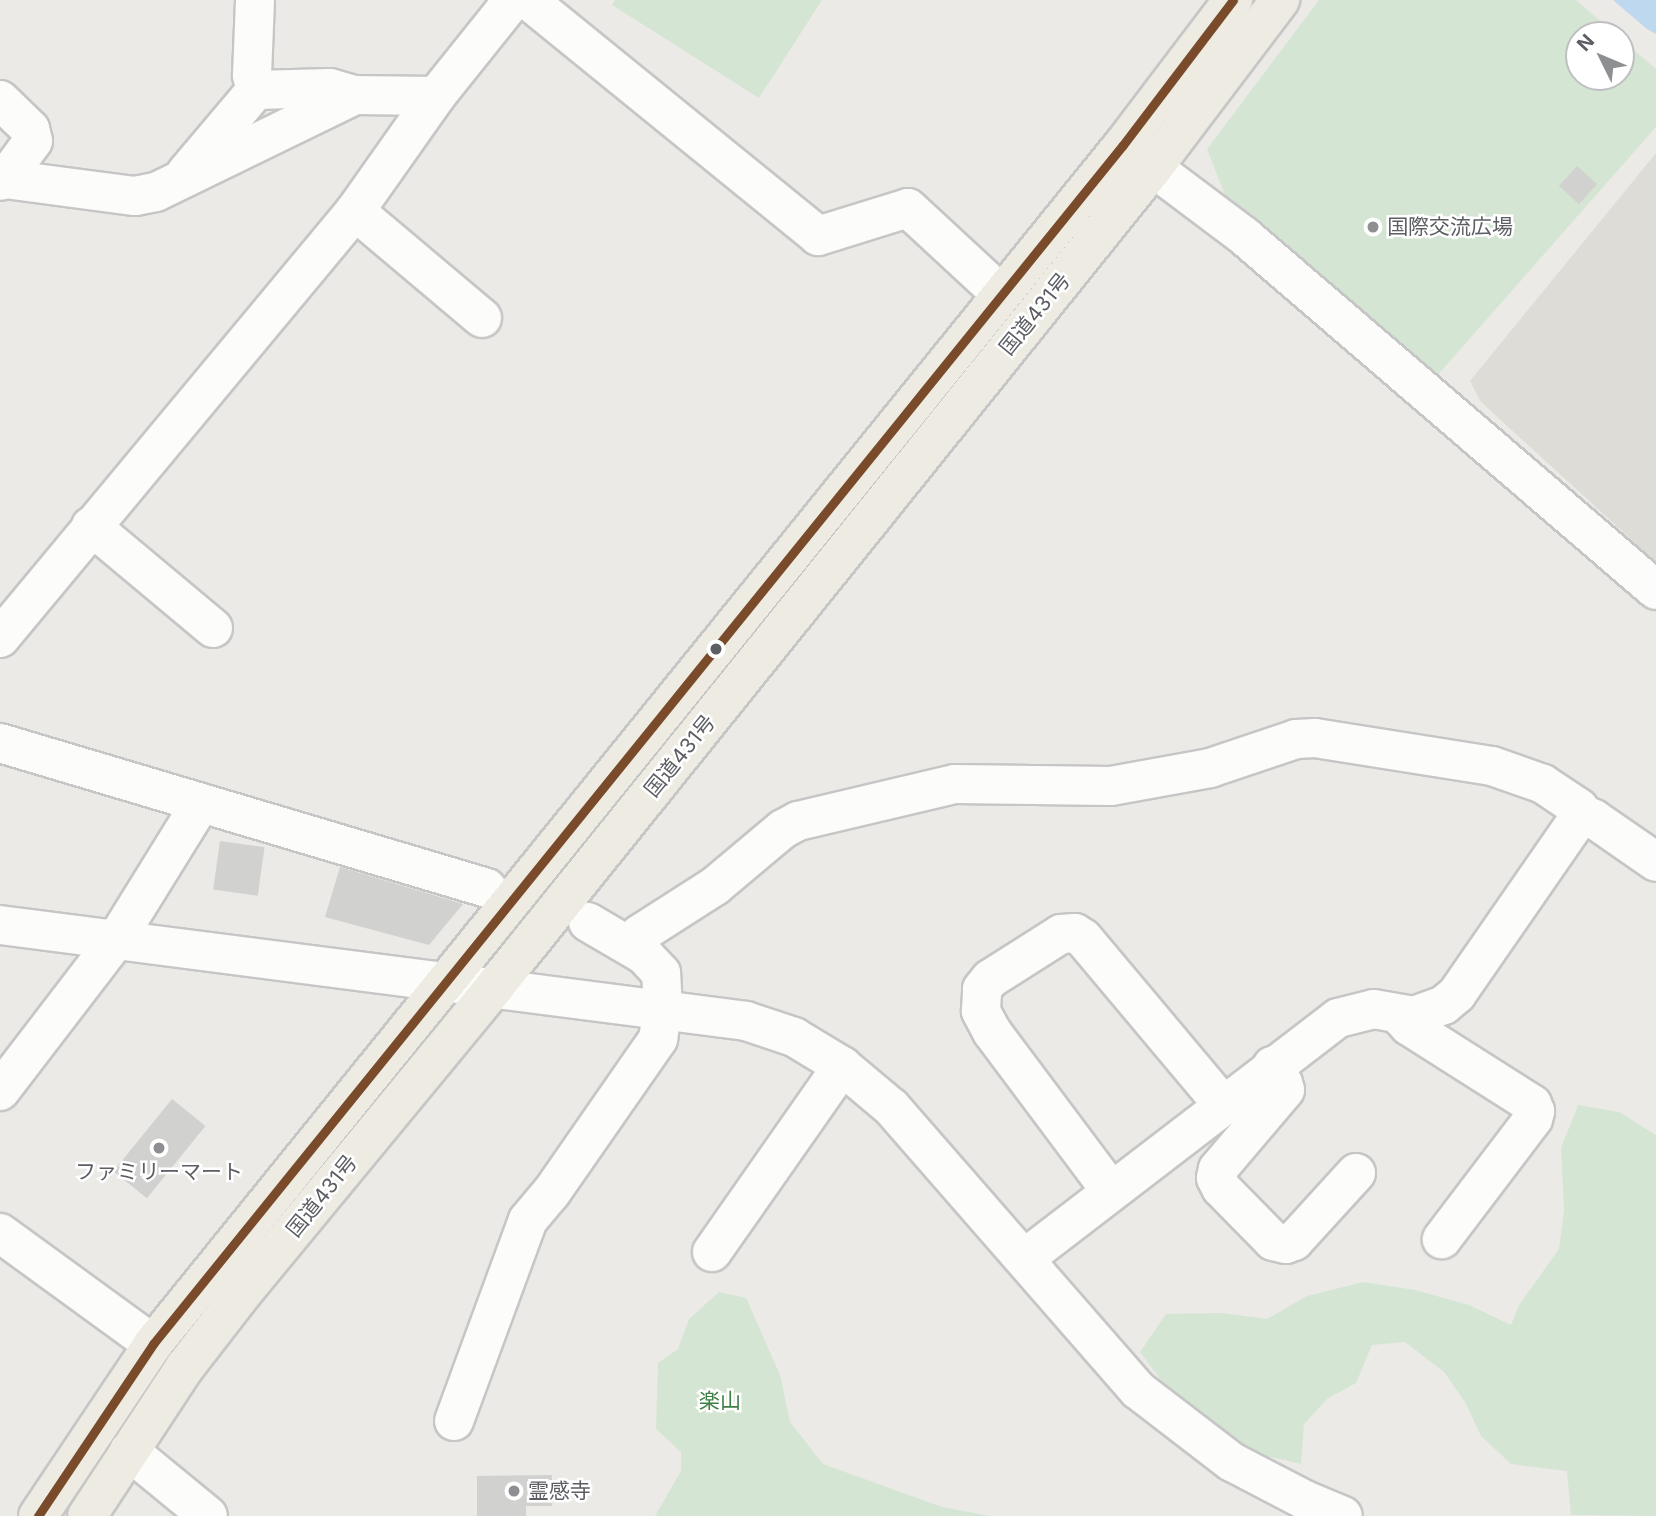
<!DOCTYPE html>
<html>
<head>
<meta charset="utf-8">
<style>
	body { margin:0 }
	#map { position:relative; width:1656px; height:1516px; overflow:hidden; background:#ebeae6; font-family:Inter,"Noto Sans JP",sans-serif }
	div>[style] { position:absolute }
	.education>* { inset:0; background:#dedcd6 }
	.green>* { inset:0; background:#d5e5d4 }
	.water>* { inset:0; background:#bed8f0 }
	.building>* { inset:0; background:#d1d1cf; transform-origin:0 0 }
	.roads { filter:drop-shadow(2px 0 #c7c6c6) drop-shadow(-2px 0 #c7c6c6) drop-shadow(0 2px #c7c6c6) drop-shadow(0 -2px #c7c6c6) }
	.minor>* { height:38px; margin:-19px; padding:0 19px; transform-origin:19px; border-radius:19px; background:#fcfcfb }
	.highway>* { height:38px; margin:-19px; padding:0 19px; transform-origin:19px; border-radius:19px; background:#edebe2 }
	.bus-1>* { height:9px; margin:-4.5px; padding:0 4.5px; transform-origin:4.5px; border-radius:4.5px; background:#7a4b2a }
	.dots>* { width:19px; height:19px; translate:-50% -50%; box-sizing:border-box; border:4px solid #fff; border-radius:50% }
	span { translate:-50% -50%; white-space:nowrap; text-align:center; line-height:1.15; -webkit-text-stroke:5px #fff; paint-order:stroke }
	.poi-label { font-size:21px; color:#5c5e63 }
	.left { translate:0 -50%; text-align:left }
	.street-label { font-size:21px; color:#5c5e63 }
	.park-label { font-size:21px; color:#3e7f46 }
	.north { position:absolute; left:1565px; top:21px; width:70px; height:70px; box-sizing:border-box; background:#fff; border:2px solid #bebfc1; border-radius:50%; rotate:313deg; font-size:19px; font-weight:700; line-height:28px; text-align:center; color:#5c5e63 }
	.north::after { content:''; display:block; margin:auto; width:24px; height:32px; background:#8e8f91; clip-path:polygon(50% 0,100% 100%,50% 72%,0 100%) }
</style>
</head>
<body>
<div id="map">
	<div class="education">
		<i style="clip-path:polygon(1656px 153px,1656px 562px,1481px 402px,1470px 381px)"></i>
	</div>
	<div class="green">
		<i style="clip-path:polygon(615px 0,822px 0,759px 98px,612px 5px)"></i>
		<i style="clip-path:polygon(1319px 0,1576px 0,1616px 35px,1579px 35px,1579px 77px,1621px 77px,1621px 39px,1656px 69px,1656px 127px,1435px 378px,1225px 195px,1207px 149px)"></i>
		<i style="clip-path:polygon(1578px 1105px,1619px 1112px,1656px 1135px,1656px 1516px,1571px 1515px,1567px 1471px,1511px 1464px,1481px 1436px,1465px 1402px,1444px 1372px,1405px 1342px,1372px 1345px,1356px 1383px,1327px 1399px,1304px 1424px,1301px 1464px,1254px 1453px,1176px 1400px,1140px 1352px,1166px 1314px,1222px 1313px,1267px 1319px,1307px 1296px,1363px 1282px,1415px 1290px,1469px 1305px,1511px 1325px,1519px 1305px,1559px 1249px,1564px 1210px,1561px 1148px)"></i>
		<i style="clip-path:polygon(719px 1292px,746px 1298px,780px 1375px,790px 1422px,823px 1464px,942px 1507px,990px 1516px,655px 1516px,681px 1471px,681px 1452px,656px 1429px,658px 1363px,678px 1349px,689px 1319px)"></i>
	</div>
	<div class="water">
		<i style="clip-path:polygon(1613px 0,1656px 0,1656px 34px,1647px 29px)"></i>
	</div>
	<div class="building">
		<i style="left:1577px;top:166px;width:27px;height:27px;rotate:42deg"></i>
		<i style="left:220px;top:841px;width:45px;height:49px;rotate:8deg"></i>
		<i style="clip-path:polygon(340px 867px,463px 904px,429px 945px,325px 917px)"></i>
		<i style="left:172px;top:1099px;width:43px;height:93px;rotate:39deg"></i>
		<i style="clip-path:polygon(552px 1475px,552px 1506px,526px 1506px,526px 1516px,477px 1516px,477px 1476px)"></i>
	</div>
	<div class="roads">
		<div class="minor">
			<i style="left:528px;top:0;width:374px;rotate:39.1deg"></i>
			<i style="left:818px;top:236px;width:94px;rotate:-17.3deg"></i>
			<i style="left:908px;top:208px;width:127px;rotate:42.8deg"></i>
			<i style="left:256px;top:90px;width:74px;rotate:-1.5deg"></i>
			<i style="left:330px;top:88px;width:26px;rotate:16deg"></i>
			<i style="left:0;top:100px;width:42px;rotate:44deg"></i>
			<i style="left:30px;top:129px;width:12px;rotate:76deg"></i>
			<i style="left:33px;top:141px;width:47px;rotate:126.4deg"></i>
			<i style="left:5px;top:179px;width:5px;rotate:158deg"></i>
			<i style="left:1127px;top:148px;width:146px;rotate:36.9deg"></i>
			<i style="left:1244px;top:236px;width:543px;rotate:40.67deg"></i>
			<i style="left:186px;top:173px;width:109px;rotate:-49.9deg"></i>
			<i style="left:256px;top:90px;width:16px;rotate:-105deg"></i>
			<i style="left:252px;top:75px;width:75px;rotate:-87.7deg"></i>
			<i style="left:5px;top:179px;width:131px;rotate:7.5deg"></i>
			<i style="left:135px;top:196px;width:21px;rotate:-11deg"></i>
			<i style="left:156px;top:192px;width:221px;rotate:-26deg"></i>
			<i style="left:355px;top:95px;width:81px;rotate:0.7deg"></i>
			<i style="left:355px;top:211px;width:166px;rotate:40.1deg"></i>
			<i style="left:91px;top:526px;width:159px;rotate:39.9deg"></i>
			<i style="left:0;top:638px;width:555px;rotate:-50.26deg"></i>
			<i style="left:355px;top:211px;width:141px;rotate:-54.8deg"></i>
			<i style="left:436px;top:96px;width:123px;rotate:-51.3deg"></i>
			<i style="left:0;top:743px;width:508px;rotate:16.58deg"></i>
			<i style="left:1580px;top:813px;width:15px;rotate:23deg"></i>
			<i style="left:1594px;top:819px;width:75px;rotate:34.7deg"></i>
			<i style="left:0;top:925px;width:752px;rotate:7.33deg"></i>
			<i style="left:746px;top:1021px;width:51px;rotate:18.4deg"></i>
			<i style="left:794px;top:1037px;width:56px;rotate:31.1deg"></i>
			<i style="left:842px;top:1066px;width:65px;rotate:40deg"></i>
			<i style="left:892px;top:1108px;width:374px;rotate:48.9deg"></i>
			<i style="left:1138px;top:1390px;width:118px;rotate:37.5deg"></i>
			<i style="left:1232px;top:1462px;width:82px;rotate:27.5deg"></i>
			<i style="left:1305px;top:1500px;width:41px;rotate:22.8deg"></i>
			<i style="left:629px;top:945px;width:16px;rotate:-45deg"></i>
			<i style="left:640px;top:934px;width:89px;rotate:-32.6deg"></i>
			<i style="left:715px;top:886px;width:89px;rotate:-40deg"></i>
			<i style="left:783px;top:829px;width:17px;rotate:-28deg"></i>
			<i style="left:798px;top:821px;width:161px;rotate:-13.3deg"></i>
			<i style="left:955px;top:784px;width:156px;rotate:0.7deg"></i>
			<i style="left:1111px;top:786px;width:101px;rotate:-10.3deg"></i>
			<i style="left:1210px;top:768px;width:91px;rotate:-18.6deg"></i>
			<i style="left:1296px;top:739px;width:19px;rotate:-3deg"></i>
			<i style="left:1315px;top:738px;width:179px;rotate:9deg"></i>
			<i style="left:1492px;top:766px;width:54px;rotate:19.4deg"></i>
			<i style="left:1543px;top:784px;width:43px;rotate:33.7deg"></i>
			<i style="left:1579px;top:808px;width:11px;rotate:95deg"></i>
			<i style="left:1578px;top:819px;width:213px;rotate:124.7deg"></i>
			<i style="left:1457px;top:994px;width:17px;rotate:140deg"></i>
			<i style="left:1444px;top:1005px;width:32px;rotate:160deg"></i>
			<i style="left:1414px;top:1016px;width:41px;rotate:-170.1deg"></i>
			<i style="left:1374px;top:1009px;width:37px;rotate:166deg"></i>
			<i style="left:1338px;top:1018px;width:394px;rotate:142.5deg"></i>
			<i style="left:1399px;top:1015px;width:15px;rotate:48deg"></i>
			<i style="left:1409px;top:1026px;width:146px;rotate:32.4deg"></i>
			<i style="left:1532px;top:1104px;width:8px;rotate:67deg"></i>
			<i style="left:1535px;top:1111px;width:8px;rotate:104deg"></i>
			<i style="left:1533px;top:1119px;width:151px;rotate:127.2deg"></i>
			<i style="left:1272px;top:1066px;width:20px;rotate:57deg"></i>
			<i style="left:1283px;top:1083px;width:7px;rotate:74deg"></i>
			<i style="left:1285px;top:1090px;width:104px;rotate:130.3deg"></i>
			<i style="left:1218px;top:1169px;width:9px;rotate:103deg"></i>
			<i style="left:1216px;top:1178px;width:11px;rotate:63deg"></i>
			<i style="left:1221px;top:1188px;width:74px;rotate:45.5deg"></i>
			<i style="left:1273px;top:1241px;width:13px;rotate:13deg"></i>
			<i style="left:1286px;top:1244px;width:9px;rotate:-21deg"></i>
			<i style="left:1294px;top:1241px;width:92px;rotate:-47.6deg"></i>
			<i style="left:0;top:1091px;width:190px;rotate:-52.5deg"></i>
			<i style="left:116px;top:940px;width:161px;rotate:-58.2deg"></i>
			<i style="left:1111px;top:1191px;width:199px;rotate:-126.8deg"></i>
			<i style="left:992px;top:1032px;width:24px;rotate:-118deg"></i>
			<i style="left:981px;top:1011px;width:22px;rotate:-87deg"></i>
			<i style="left:982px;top:989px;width:13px;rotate:-51deg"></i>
			<i style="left:990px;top:979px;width:84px;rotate:-32.4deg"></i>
			<i style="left:1061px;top:934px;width:14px;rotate:-4deg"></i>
			<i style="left:1075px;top:933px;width:9px;rotate:32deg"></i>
			<i style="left:1083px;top:938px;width:218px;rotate:50deg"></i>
			<i style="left:0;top:1233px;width:189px;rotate:36deg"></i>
			<i style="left:712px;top:1252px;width:227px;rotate:-55deg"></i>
			<i style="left:454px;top:1421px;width:214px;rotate:-69.8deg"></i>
			<i style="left:528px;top:1220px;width:35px;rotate:-50deg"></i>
			<i style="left:551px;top:1193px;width:188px;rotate:-55.2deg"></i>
			<i style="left:658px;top:1039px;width:30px;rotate:-81deg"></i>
			<i style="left:663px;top:1009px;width:36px;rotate:-93deg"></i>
			<i style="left:661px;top:973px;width:25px;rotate:-133deg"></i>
			<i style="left:644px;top:955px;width:65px;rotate:-149.5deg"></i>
			<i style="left:129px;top:1451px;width:102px;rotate:39.4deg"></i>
		</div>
		<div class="highway">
			<i style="left:38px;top:1516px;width:207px;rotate:-56.2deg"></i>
			<i style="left:153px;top:1344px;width:1542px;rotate:-51.03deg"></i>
			<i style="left:1123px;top:145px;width:182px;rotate:-52.8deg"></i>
			<i style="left:87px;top:1516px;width:178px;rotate:-56.7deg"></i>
			<i style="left:185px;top:1367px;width:96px;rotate:-52.2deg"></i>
			<i style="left:244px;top:1291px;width:395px;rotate:-50.5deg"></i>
			<i style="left:495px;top:986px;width:1050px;rotate:-51.19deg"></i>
			<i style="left:1153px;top:168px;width:211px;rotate:-52.9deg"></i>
		</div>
	</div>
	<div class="bus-1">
		<i style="left:38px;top:1516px;width:207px;rotate:-56.2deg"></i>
		<i style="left:153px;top:1344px;width:1542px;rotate:-51.03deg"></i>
		<i style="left:1123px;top:145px;width:182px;rotate:-52.8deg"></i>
	</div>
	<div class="dots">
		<i style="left:1373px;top:227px;background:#8e8f91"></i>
		<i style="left:716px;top:649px;background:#5c5e63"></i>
		<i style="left:159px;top:1148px;background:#8e8f91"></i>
		<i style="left:514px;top:1491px;background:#8e8f91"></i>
	</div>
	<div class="poi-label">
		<span class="left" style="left:1387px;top:227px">国際交流広場</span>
		<span style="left:159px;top:1172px">ファミリーマート</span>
		<span class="left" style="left:528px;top:1491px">霊感寺</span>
	</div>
	<div class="street-label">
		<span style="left:1035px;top:314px;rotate:-51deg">国道431号</span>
		<span style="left:680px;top:756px;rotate:-51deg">国道431号</span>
		<span style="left:322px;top:1196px;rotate:-51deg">国道431号</span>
	</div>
	<div class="park-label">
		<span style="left:720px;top:1401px">楽山</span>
	</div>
	<div class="north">N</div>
</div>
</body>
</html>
